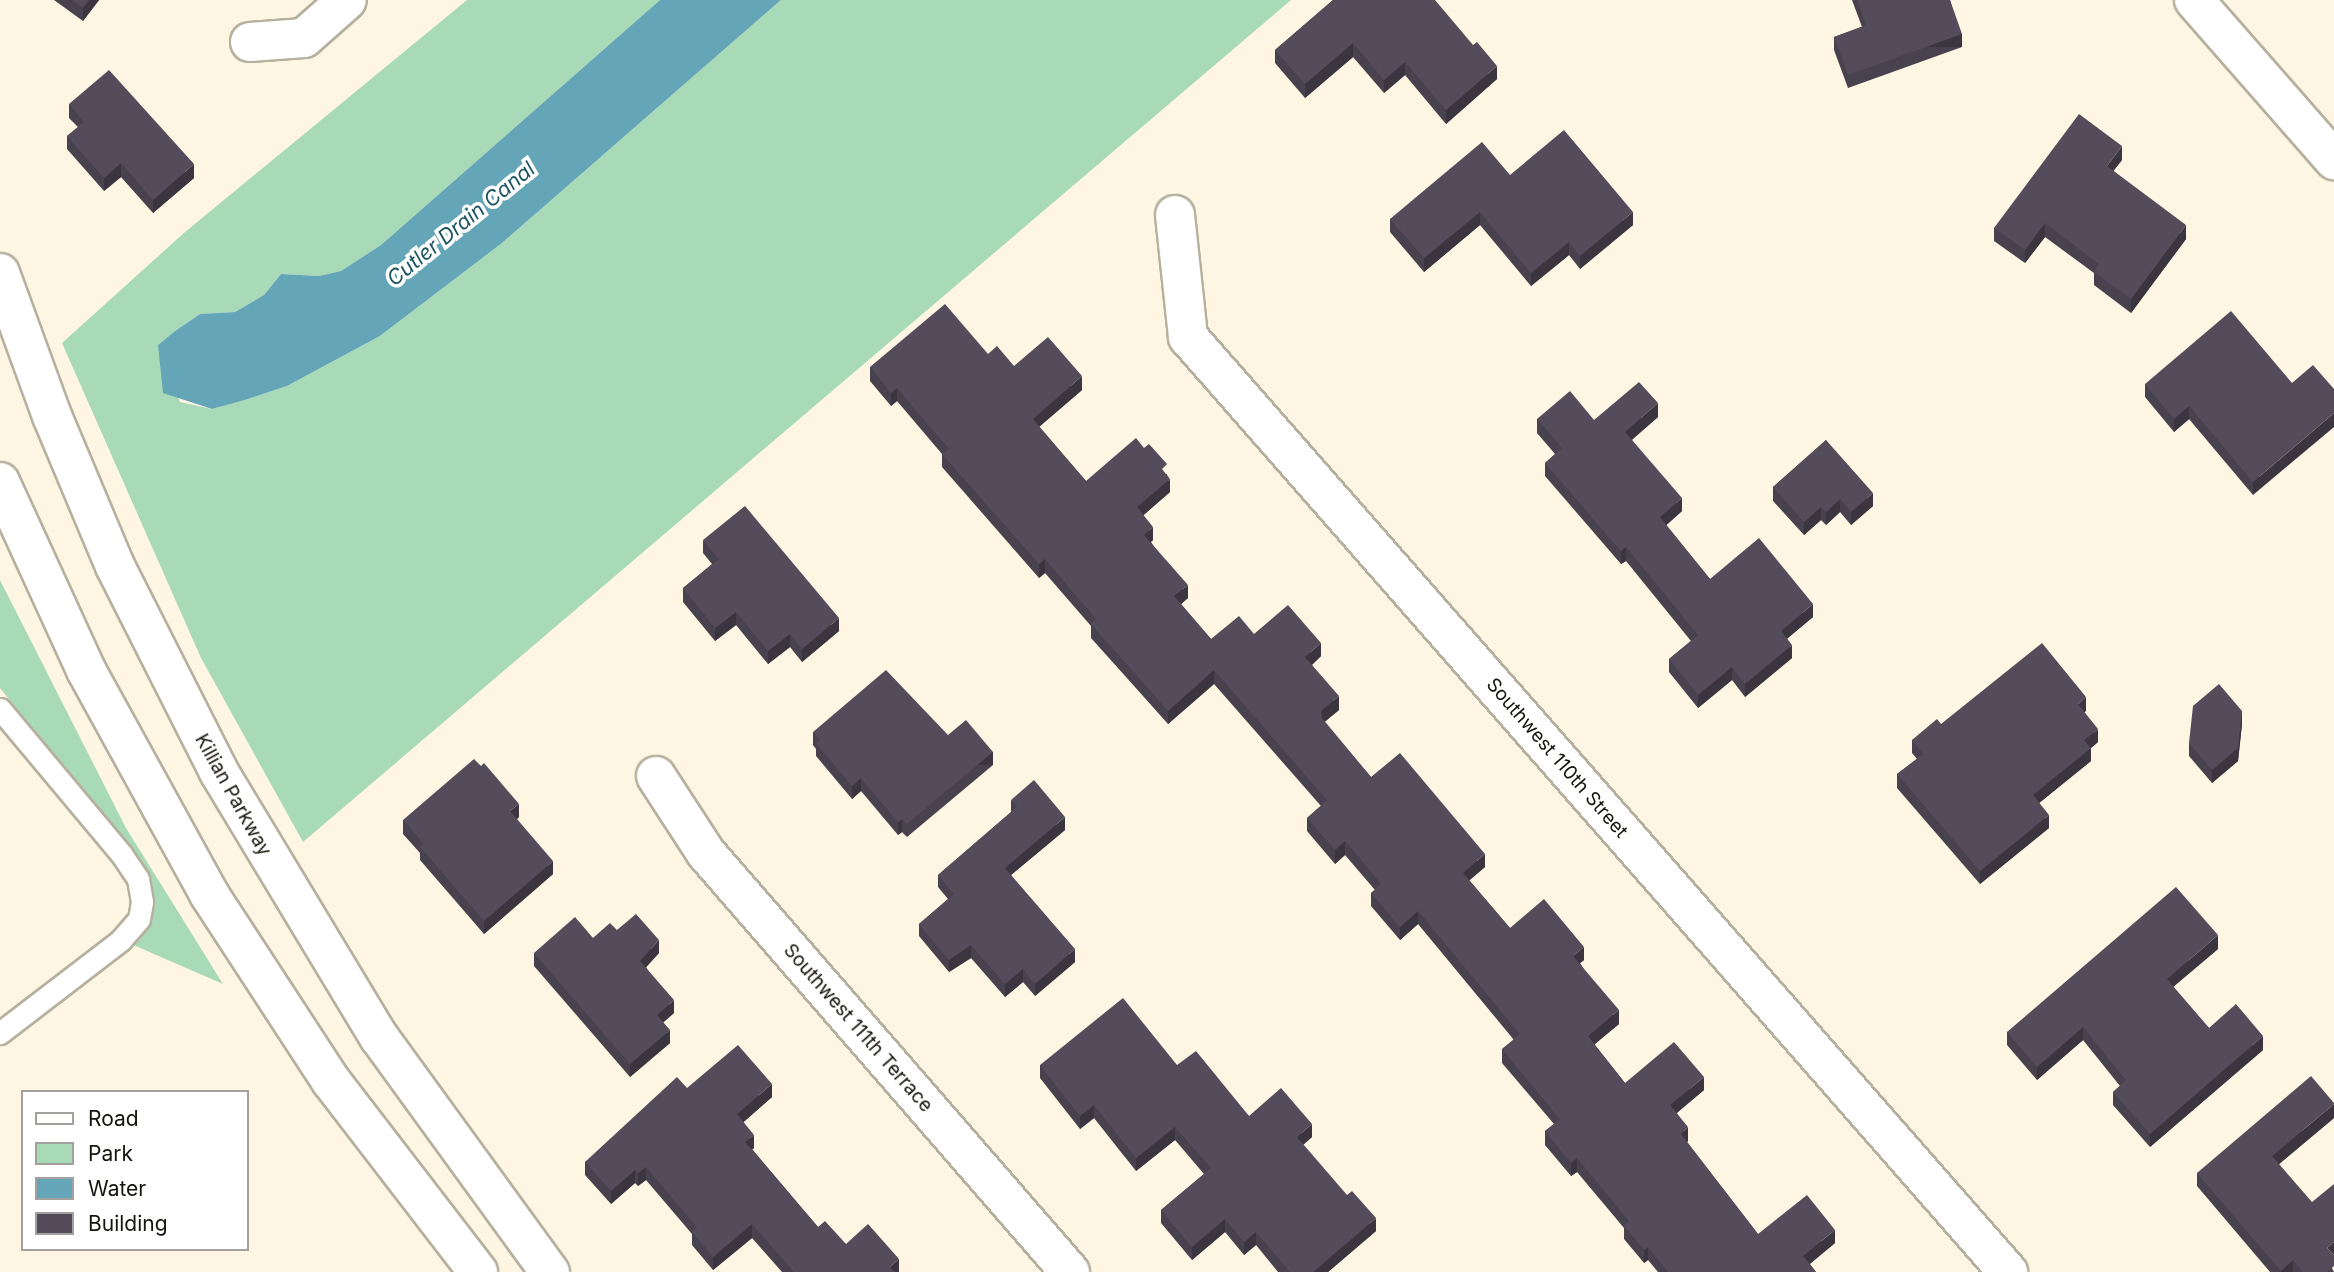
<!DOCTYPE html>
<html>
<head>
<meta charset="utf-8">
<style>
	body { margin:0 }
	#map { position:relative; width:2334px; height:1272px; overflow:hidden; background:#fef6e3; font-family:Inter,sans-serif }
	div>[style] { position:absolute }
	.green>* { inset:0; background:#a9dab8 }
	.water>* { inset:0; background:#64a6b8 }
	.roads { filter:drop-shadow(2px 0 #b6b09e) drop-shadow(-2px 0 #b6b09e) drop-shadow(0 2px #b6b09e) drop-shadow(0 -2px #b6b09e) }
	.service>* { height:21px; margin:-10.5px; padding:0 10.5px; transform-origin:10.5px; border-radius:10.5px; background:#fff }
	.minor>* { height:38px; margin:-19px; padding:0 19px; transform-origin:19px; border-radius:19px; background:#fff }
	.secondary>* { height:38px; margin:-19px; padding:0 19px; transform-origin:19px; border-radius:19px; background:#fff }
	.wall>* { inset:0; background:#48414e }
	.shaded-wall>* { inset:0; background:#3b3540; transform-origin:0 0 }
	.building>* { inset:0; background:#544c5b }
	span { translate:-50% -50%; white-space:nowrap; text-align:center; line-height:1.15; -webkit-text-stroke:7px #fff; paint-order:stroke }
	.street-label { font-size:19px; color:#16140d }
	.water-label { font-size:21px; color:#1d5562; font-style:italic }
	.legend { position:absolute; left:21px; top:1090px; width:228px; height:161px; box-sizing:border-box; background:#fff; border:2px solid #a2a19e; margin:0; padding:9px 12px; list-style:none; font-size:21px; color:#16140d }
	.legend li { display:flex; align-items:center; gap:14px; height:35px }
	.legend b { width:35px; border:2px solid #a2a19e }
</style>
</head>
<body>
<div id="map">
	<div class="green">
		<i style="clip-path:polygon(467px 0,660px 0,381px 245px,341px 271px,319px 276px,281px 274px,264px 295px,235px 312px,200px 314px,175px 331px,158px 345px,180px 402px,212px 409px,245px 400px,287px 386px,380px 336px,502px 243px,781px 0,1291px 0,303px 842px,201px 658px,62px 343px,185px 232px)"></i>
		<i style="clip-path:polygon(0 580px,126px 828px,223px 984px,131px 944px,147px 919px,152px 896px,149px 874px,0 688px)"></i>
	</div>
	<div class="water">
		<i style="clip-path:polygon(660px 0,781px 0,502px 243px,380px 336px,287px 386px,245px 400px,212px 409px,163px 393px,158px 345px,175px 331px,200px 314px,235px 312px,264px 295px,281px 274px,319px 276px,341px 271px,381px 245px)"></i>
	</div>
	<div class="roads">
		<div class="service">
			<i style="left:0;top:709px;width:190px;rotate:50.1deg"></i>
			<i style="left:122px;top:855px;width:29px;rotate:56deg"></i>
			<i style="left:138px;top:879px;width:23px;rotate:80deg"></i>
			<i style="left:142px;top:902px;width:17px;rotate:100deg"></i>
			<i style="left:139px;top:919px;width:28px;rotate:131deg"></i>
			<i style="left:121px;top:940px;width:153px;rotate:142.5deg"></i>
		</div>
		<div class="minor">
			<i style="left:2194px;top:0;width:213px;rotate:48.8deg"></i>
			<i style="left:250px;top:42px;width:54px;rotate:-4.2deg"></i>
			<i style="left:304px;top:38px;width:57px;rotate:-41.5deg"></i>
			<i style="left:1175px;top:215px;width:123px;rotate:83.9deg"></i>
			<i style="left:1188px;top:337px;width:1244px;rotate:48.75deg"></i>
			<i style="left:656px;top:776px;width:92px;rotate:57deg"></i>
			<i style="left:706px;top:853px;width:555px;rotate:49.02deg"></i>
		</div>
		<div class="secondary">
			<i style="left:0;top:273px;width:152px;rotate:70deg"></i>
			<i style="left:52px;top:416px;width:163px;rotate:67.2deg"></i>
			<i style="left:115px;top:566px;width:231px;rotate:63.2deg"></i>
			<i style="left:219px;top:772px;width:310px;rotate:58.9deg"></i>
			<i style="left:379px;top:1037px;width:291px;rotate:54deg"></i>
			<i style="left:0;top:482px;width:207px;rotate:65.4deg"></i>
			<i style="left:86px;top:670px;width:256px;rotate:61.2deg"></i>
			<i style="left:209px;top:894px;width:223px;rotate:56.9deg"></i>
			<i style="left:331px;top:1081px;width:241px;rotate:52.4deg"></i>
		</div>
	</div>
	<div class="wall">
		<i style="clip-path:polygon(54px 0,99px 0,83px 21px)"></i>
		<i style="clip-path:polygon(1333px 0,1497px 79px,1446px 124px,1405px 75px,1384px 93px,1353px 57px,1305px 98px,1275px 63px,1275px 50px)"></i>
		<i style="clip-path:polygon(1852px 0,1950px 0,1962px 47px,1848px 88px,1834px 50px,1834px 37px,1862px 27px)"></i>
		<i style="clip-path:polygon(69px 104px,194px 178px,153px 213px,121px 177px,104px 191px,67px 149px,67px 136px,78px 127px,69px 118px)"></i>
		<i style="clip-path:polygon(2122px 160px,2113px 171px,2186px 239px,2131px 313px,2094px 285px,2094px 273px,2045px 237px,2025px 263px,1994px 241px,1994px 228px)"></i>
		<i style="clip-path:polygon(1510px 175px,1633px 225px,1580px 269px,1569px 255px,1531px 286px,1480px 225px,1424px 272px,1390px 232px,1390px 219px)"></i>
		<i style="clip-path:polygon(988px 354px,1014px 366px,1082px 390px,1039px 427px,1086px 481px,1167px 474px,1170px 492px,1143px 515px,1153px 540px,1151px 542px,1188px 598px,1181px 604px,1211px 639px,1254px 634px,1321px 656px,1312px 665px,1339px 710px,1324px 722px,1371px 777px,1485px 867px,1469px 880px,1510px 928px,1584px 960px,1580px 963px,1619px 1024px,1594px 1044px,1625px 1083px,1704px 1090px,1677px 1113px,1688px 1141px,1687px 1142px,1758px 1234px,1835px 1243px,1810px 1264px,1816px 1272px,1658px 1272px,1648px 1260px,1644px 1263px,1624px 1239px,1624px 1228px,1577px 1172px,1571px 1176px,1545px 1145px,1545px 1131px,1554px 1124px,1502px 1063px,1502px 1049px,1514px 1040px,1418px 924px,1400px 940px,1371px 906px,1371px 893px,1375px 890px,1345px 855px,1335px 864px,1307px 831px,1307px 818px,1321px 806px,1214px 684px,1168px 724px,1091px 638px,1091px 626px,1045px 573px,1039px 578px,942px 467px,942px 454px,897px 401px,891px 406px,870px 381px,870px 367px)"></i>
		<i style="clip-path:polygon(2292px 383px,2253px 495px,2189px 419px,2174px 432px,2145px 397px,2145px 384px)"></i>
		<i style="clip-path:polygon(1658px 417px,1632px 440px,1682px 511px,1666px 525px,1710px 579px,1813px 617px,1787px 638px,1792px 658px,1745px 697px,1732px 680px,1698px 708px,1669px 672px,1669px 659px,1691px 641px,1626px 561px,1621px 564px,1545px 476px,1545px 463px,1555px 454px,1537px 433px,1537px 419px,1594px 420px)"></i>
		<i style="clip-path:polygon(1826px 440px,1873px 506px,1851px 525px,1840px 512px,1826px 525px,1821px 520px,1804px 535px,1773px 501px,1773px 487px)"></i>
		<i style="clip-path:polygon(703px 540px,839px 631px,802px 662px,790px 647px,768px 664px,736px 625px,715px 641px,683px 602px,683px 588px,712px 564px,703px 553px)"></i>
		<i style="clip-path:polygon(2086px 711px,2084px 712px,2098px 742px,2091px 748px,2091px 761px,2039px 803px,2049px 828px,1980px 884px,1897px 788px,1897px 774px,1917px 759px,1912px 753px,1912px 740px,1941px 724px)"></i>
		<i style="clip-path:polygon(2242px 724px,2238px 761px,2212px 783px,2189px 756px,2189px 743px)"></i>
		<i style="clip-path:polygon(813px 732px,948px 735px,993px 765px,907px 837px,902px 832px,898px 835px,861px 791px,852px 799px,816px 756px,816px 749px,813px 745px)"></i>
		<i style="clip-path:polygon(1011px 800px,1065px 830px,1011px 875px,1075px 962px,1035px 996px,1023px 982px,1005px 997px,971px 958px,949px 972px,919px 936px,919px 924px,948px 899px,938px 887px,938px 875px,1011px 812px)"></i>
		<i style="clip-path:polygon(519px 817px,517px 819px,553px 874px,484px 934px,420px 860px,420px 853px,403px 834px,403px 820px)"></i>
		<i style="clip-path:polygon(617px 930px,659px 953px,646px 967px,674px 1013px,663px 1022px,670px 1043px,630px 1077px,534px 966px,534px 953px,593px 938px)"></i>
		<i style="clip-path:polygon(2218px 949px,2173px 987px,2209px 1028px,2263px 1050px,2150px 1147px,2113px 1105px,2113px 1092px,2120px 1086px,2083px 1040px,2037px 1080px,2007px 1045px,2007px 1032px)"></i>
		<i style="clip-path:polygon(1040px 1065px,1177px 1065px,1249px 1116px,1312px 1137px,1303px 1145px,1376px 1231px,1328px 1272px,1278px 1272px,1256px 1245px,1244px 1255px,1225px 1232px,1192px 1260px,1161px 1223px,1161px 1210px,1204px 1174px,1175px 1140px,1136px 1171px,1094px 1118px,1080px 1129px,1040px 1078px)"></i>
		<i style="clip-path:polygon(687px 1088px,772px 1097px,743px 1122px,754px 1148px,752px 1149px,818px 1227px,846px 1244px,899px 1272px,782px 1272px,752px 1238px,713px 1270px,692px 1245px,692px 1234px,646px 1180px,638px 1186px,635px 1183px,611px 1204px,585px 1175px,585px 1162px)"></i>
		<i style="clip-path:polygon(2334px 1118px,2279px 1164px,2334px 1272px,2270px 1272px,2197px 1186px,2197px 1173px)"></i>
	</div>
	<div class="shaded-wall">
		<i style="clip-path:polygon(89px 0,99px 0,83px 21px,83px 8px)"></i>
		<i style="left:1962px;top:34px;width:13px;height:121px;rotate:90deg"></i>
		<i style="clip-path:polygon(1353px 43px,1353px 57px,1305px 98px,1305px 84px)"></i>
		<i style="clip-path:polygon(1405px 62px,1405px 75px,1384px 93px,1384px 80px)"></i>
		<i style="clip-path:polygon(1497px 66px,1497px 79px,1446px 124px,1446px 110px)"></i>
		<i style="clip-path:polygon(2122px 146px,2122px 160px,2107px 179px,2107px 166px)"></i>
		<i style="clip-path:polygon(121px 163px,121px 177px,104px 191px,104px 178px)"></i>
		<i style="clip-path:polygon(194px 164px,194px 178px,153px 213px,153px 200px)"></i>
		<i style="clip-path:polygon(1480px 212px,1480px 225px,1424px 272px,1424px 258px)"></i>
		<i style="clip-path:polygon(1633px 212px,1633px 225px,1580px 269px,1580px 256px)"></i>
		<i style="clip-path:polygon(2045px 223px,2045px 237px,2025px 263px,2025px 250px)"></i>
		<i style="clip-path:polygon(2186px 225px,2186px 239px,2131px 313px,2131px 299px)"></i>
		<i style="clip-path:polygon(1569px 242px,1569px 255px,1531px 286px,1531px 273px)"></i>
		<i style="clip-path:polygon(1082px 376px,1082px 390px,1033px 432px,1033px 419px)"></i>
		<i style="clip-path:polygon(897px 388px,897px 401px,891px 406px,891px 393px)"></i>
		<i style="clip-path:polygon(1658px 403px,1658px 417px,1625px 445px,1625px 432px)"></i>
		<i style="clip-path:polygon(2189px 406px,2189px 419px,2174px 432px,2174px 419px)"></i>
		<i style="clip-path:polygon(2334px 413px,2334px 427px,2253px 495px,2253px 482px)"></i>
		<i style="clip-path:polygon(1170px 479px,1170px 492px,1137px 521px,1137px 507px)"></i>
		<i style="clip-path:polygon(1873px 493px,1873px 506px,1851px 525px,1851px 512px)"></i>
		<i style="clip-path:polygon(1682px 498px,1682px 511px,1660px 531px,1660px 517px)"></i>
		<i style="clip-path:polygon(1840px 499px,1840px 512px,1826px 525px,1826px 512px)"></i>
		<i style="clip-path:polygon(1821px 507px,1821px 520px,1804px 535px,1804px 522px)"></i>
		<i style="clip-path:polygon(1153px 527px,1153px 540px,1144px 548px,1144px 535px)"></i>
		<i style="clip-path:polygon(1626px 547px,1626px 561px,1621px 564px,1621px 551px)"></i>
		<i style="clip-path:polygon(1045px 559px,1045px 573px,1039px 578px,1039px 564px)"></i>
		<i style="clip-path:polygon(1188px 585px,1188px 598px,1174px 610px,1174px 596px)"></i>
		<i style="clip-path:polygon(1813px 604px,1813px 617px,1781px 644px,1781px 631px)"></i>
		<i style="clip-path:polygon(736px 612px,736px 625px,715px 641px,715px 628px)"></i>
		<i style="clip-path:polygon(839px 618px,839px 631px,802px 662px,802px 649px)"></i>
		<i style="clip-path:polygon(790px 634px,790px 647px,768px 664px,768px 651px)"></i>
		<i style="clip-path:polygon(1321px 643px,1321px 656px,1305px 671px,1305px 657px)"></i>
		<i style="clip-path:polygon(1792px 645px,1792px 658px,1745px 697px,1745px 684px)"></i>
		<i style="clip-path:polygon(1732px 667px,1732px 680px,1698px 708px,1698px 695px)"></i>
		<i style="clip-path:polygon(1214px 670px,1214px 684px,1168px 724px,1168px 711px)"></i>
		<i style="clip-path:polygon(1339px 696px,1339px 710px,1321px 725px,1321px 711px)"></i>
		<i style="clip-path:polygon(2086px 697px,2086px 711px,2078px 717px,2078px 704px)"></i>
		<i style="clip-path:polygon(2242px 711px,2242px 724px,2238px 761px,2212px 783px,2212px 770px)"></i>
		<i style="clip-path:polygon(2098px 729px,2098px 742px,2091px 748px,2091px 761px,2033px 808px,2033px 795px,2084px 740px)"></i>
		<i style="left:993px;top:752px;width:13px;height:112px;rotate:90deg"></i>
		<i style="clip-path:polygon(861px 778px,861px 791px,852px 799px,852px 786px)"></i>
		<i style="clip-path:polygon(519px 804px,519px 817px,510px 824px,510px 811px)"></i>
		<i style="clip-path:polygon(2049px 815px,2049px 828px,1980px 884px,1980px 871px)"></i>
		<i style="clip-path:polygon(1065px 817px,1065px 830px,1005px 880px,1005px 868px)"></i>
		<i style="clip-path:polygon(902px 819px,902px 832px,898px 835px,898px 822px)"></i>
		<i style="clip-path:polygon(1345px 841px,1345px 855px,1335px 864px,1335px 850px)"></i>
		<i style="clip-path:polygon(1485px 854px,1485px 867px,1463px 886px,1463px 873px)"></i>
		<i style="clip-path:polygon(553px 861px,553px 874px,484px 934px,484px 921px)"></i>
		<i style="clip-path:polygon(1418px 911px,1418px 924px,1400px 940px,1400px 927px)"></i>
		<i style="clip-path:polygon(2218px 935px,2218px 949px,2167px 992px,2167px 979px)"></i>
		<i style="clip-path:polygon(659px 940px,659px 953px,640px 974px,640px 961px)"></i>
		<i style="clip-path:polygon(971px 945px,971px 958px,949px 972px,949px 960px)"></i>
		<i style="clip-path:polygon(1584px 947px,1584px 960px,1573px 969px,1573px 956px)"></i>
		<i style="clip-path:polygon(1075px 949px,1075px 962px,1035px 996px,1035px 984px)"></i>
		<i style="clip-path:polygon(1023px 969px,1023px 982px,1005px 997px,1005px 984px)"></i>
		<i style="clip-path:polygon(674px 1000px,674px 1013px,657px 1028px,657px 1015px)"></i>
		<i style="clip-path:polygon(1619px 1010px,1619px 1024px,1588px 1050px,1588px 1036px)"></i>
		<i style="clip-path:polygon(2083px 1027px,2083px 1040px,2037px 1080px,2037px 1067px)"></i>
		<i style="clip-path:polygon(670px 1030px,670px 1043px,630px 1077px,630px 1064px)"></i>
		<i style="clip-path:polygon(2263px 1036px,2263px 1050px,2150px 1147px,2150px 1134px)"></i>
		<i style="clip-path:polygon(1704px 1077px,1704px 1090px,1670px 1118px,1670px 1105px)"></i>
		<i style="clip-path:polygon(772px 1084px,772px 1097px,737px 1128px,737px 1114px)"></i>
		<i style="clip-path:polygon(2334px 1104px,2334px 1118px,2272px 1170px,2272px 1156px)"></i>
		<i style="clip-path:polygon(1094px 1105px,1094px 1118px,1080px 1129px,1080px 1116px)"></i>
		<i style="clip-path:polygon(1312px 1124px,1312px 1137px,1297px 1150px,1297px 1137px)"></i>
		<i style="clip-path:polygon(1175px 1127px,1175px 1140px,1136px 1171px,1136px 1158px)"></i>
		<i style="clip-path:polygon(1688px 1127px,1688px 1141px,1681px 1147px,1681px 1134px)"></i>
		<i style="clip-path:polygon(754px 1135px,754px 1148px,745px 1155px,745px 1142px)"></i>
		<i style="clip-path:polygon(1577px 1158px,1577px 1172px,1571px 1176px,1571px 1163px)"></i>
		<i style="clip-path:polygon(646px 1167px,646px 1180px,638px 1186px,638px 1173px)"></i>
		<i style="clip-path:polygon(635px 1170px,635px 1183px,611px 1204px,611px 1191px)"></i>
		<i style="clip-path:polygon(1376px 1218px,1376px 1231px,1328px 1272px,1313px 1272px)"></i>
		<i style="clip-path:polygon(1225px 1219px,1225px 1232px,1192px 1260px,1192px 1247px)"></i>
		<i style="clip-path:polygon(752px 1224px,752px 1238px,713px 1270px,713px 1257px)"></i>
		<i style="clip-path:polygon(1835px 1230px,1835px 1243px,1803px 1269px,1803px 1256px)"></i>
		<i style="clip-path:polygon(1256px 1232px,1256px 1245px,1244px 1255px,1244px 1242px)"></i>
		<i style="clip-path:polygon(2334px 1242px,2334px 1255px,2327px 1248px)"></i>
		<i style="clip-path:polygon(1648px 1247px,1648px 1260px,1644px 1263px,1644px 1250px)"></i>
		<i style="clip-path:polygon(899px 1259px,899px 1272px,890px 1272px,890px 1267px)"></i>
		<i style="clip-path:polygon(2293px 1260px,2293px 1272px,2281px 1272px,2281px 1271px)"></i>
	</div>
	<div class="building">
		<i style="clip-path:polygon(72px 0,89px 0,83px 8px)"></i>
		<i style="clip-path:polygon(1333px 0,1435px 0,1473px 45px,1477px 42px,1497px 66px,1446px 110px,1405px 62px,1384px 80px,1353px 43px,1305px 84px,1275px 50px)"></i>
		<i style="clip-path:polygon(1857px 0,1950px 0,1962px 34px,1848px 75px,1834px 37px,1866px 25px)"></i>
		<i style="clip-path:polygon(109px 70px,194px 164px,153px 200px,121px 163px,104px 178px,67px 136px,84px 122px,69px 104px)"></i>
		<i style="clip-path:polygon(2079px 114px,2122px 146px,2107px 166px,2186px 225px,2131px 299px,2094px 272px,2099px 264px,2045px 223px,2025px 250px,1994px 228px)"></i>
		<i style="clip-path:polygon(1564px 130px,1633px 212px,1580px 256px,1569px 242px,1531px 273px,1480px 212px,1424px 258px,1390px 219px,1482px 142px,1510px 175px)"></i>
		<i style="clip-path:polygon(945px 304px,988px 354px,997px 346px,1014px 366px,1048px 337px,1082px 376px,1033px 419px,1086px 481px,1136px 438px,1144px 448px,1149px 444px,1167px 464px,1162px 469px,1170px 479px,1137px 507px,1153px 527px,1144px 535px,1188px 585px,1174px 596px,1211px 639px,1239px 616px,1254px 634px,1288px 605px,1321px 643px,1305px 657px,1339px 696px,1321px 711px,1322px 718px,1371px 777px,1400px 753px,1485px 854px,1463px 873px,1510px 928px,1544px 899px,1584px 947px,1573px 956px,1619px 1010px,1588px 1036px,1625px 1083px,1674px 1042px,1704px 1077px,1670px 1105px,1688px 1127px,1681px 1134px,1758px 1234px,1807px 1195px,1835px 1230px,1803px 1256px,1816px 1272px,1668px 1272px,1648px 1247px,1644px 1250px,1624px 1226px,1629px 1221px,1577px 1158px,1571px 1163px,1545px 1131px,1560px 1119px,1502px 1049px,1520px 1034px,1418px 911px,1400px 927px,1371px 893px,1381px 884px,1345px 841px,1335px 850px,1307px 818px,1327px 800px,1214px 670px,1168px 711px,1091px 624px,1096px 619px,1045px 559px,1039px 564px,942px 454px,949px 449px,897px 388px,891px 393px,870px 367px)"></i>
		<i style="clip-path:polygon(2231px 311px,2292px 383px,2313px 365px,2334px 389px,2334px 413px,2253px 482px,2189px 406px,2174px 419px,2145px 384px)"></i>
		<i style="clip-path:polygon(1639px 382px,1658px 403px,1625px 432px,1682px 498px,1660px 517px,1710px 579px,1759px 538px,1813px 604px,1781px 631px,1792px 645px,1745px 684px,1732px 667px,1698px 695px,1669px 659px,1698px 635px,1626px 547px,1621px 551px,1545px 463px,1562px 448px,1537px 419px,1570px 391px,1594px 420px)"></i>
		<i style="clip-path:polygon(1826px 440px,1873px 493px,1851px 512px,1840px 499px,1826px 512px,1821px 507px,1804px 522px,1773px 487px)"></i>
		<i style="clip-path:polygon(745px 506px,839px 618px,802px 649px,790px 634px,768px 651px,736px 612px,715px 628px,683px 588px,719px 559px,703px 540px)"></i>
		<i style="clip-path:polygon(2042px 643px,2086px 697px,2078px 704px,2098px 729px,2084px 740px,2091px 748px,2033px 795px,2049px 815px,1980px 871px,1897px 774px,1923px 754px,1912px 740px,1937px 719px,1941px 724px)"></i>
		<i style="clip-path:polygon(886px 670px,948px 735px,966px 720px,993px 752px,907px 824px,902px 819px,898px 822px,861px 778px,852px 786px,816px 743px,820px 740px,813px 732px)"></i>
		<i style="clip-path:polygon(2219px 684px,2242px 711px,2238px 748px,2212px 770px,2189px 743px,2193px 706px)"></i>
		<i style="clip-path:polygon(474px 759px,481px 766px,484px 763px,519px 804px,510px 811px,553px 861px,484px 921px,420px 847px,424px 844px,403px 820px)"></i>
		<i style="clip-path:polygon(1034px 780px,1065px 817px,1005px 868px,1075px 949px,1035px 984px,1023px 969px,1005px 984px,971px 945px,949px 960px,919px 924px,954px 894px,938px 875px,1017px 807px,1011px 800px)"></i>
		<i style="clip-path:polygon(2176px 887px,2218px 935px,2167px 979px,2209px 1028px,2236px 1004px,2263px 1036px,2150px 1134px,2113px 1092px,2126px 1080px,2083px 1027px,2037px 1067px,2007px 1032px)"></i>
		<i style="clip-path:polygon(636px 914px,659px 940px,640px 961px,674px 1000px,657px 1015px,670px 1030px,630px 1064px,534px 953px,575px 917px,593px 938px,610px 923px,617px 930px)"></i>
		<i style="clip-path:polygon(1123px 998px,1177px 1065px,1196px 1051px,1249px 1116px,1281px 1088px,1312px 1124px,1297px 1137px,1347px 1195px,1352px 1191px,1376px 1218px,1313px 1272px,1290px 1272px,1256px 1232px,1244px 1242px,1225px 1219px,1192px 1247px,1161px 1210px,1211px 1168px,1175px 1127px,1136px 1158px,1094px 1105px,1080px 1116px,1040px 1065px)"></i>
		<i style="clip-path:polygon(738px 1045px,772px 1084px,737px 1114px,754px 1135px,745px 1142px,818px 1227px,825px 1221px,846px 1244px,868px 1224px,899px 1259px,890px 1267px,895px 1272px,794px 1272px,752px 1224px,713px 1257px,692px 1232px,697px 1227px,646px 1167px,638px 1173px,635px 1170px,611px 1191px,585px 1162px,677px 1077px,687px 1088px)"></i>
		<i style="clip-path:polygon(2311px 1076px,2334px 1103px,2334px 1104px,2272px 1156px,2312px 1202px,2334px 1184px,2334px 1242px,2327px 1248px,2334px 1255px,2334px 1266px,2327px 1272px,2303px 1272px,2293px 1260px,2281px 1271px,2197px 1173px)"></i>
	</div>
	<div class="street-label">
		<span style="left:1557px;top:758px;rotate:49deg">Southwest 110th Street</span>
		<span style="left:233px;top:795px;rotate:61deg">Killian Parkway</span>
		<span style="left:858px;top:1028px;rotate:49deg">Southwest 111th Terrace</span>
	</div>
	<div class="water-label">
		<span style="left:461px;top:224px;rotate:-39deg">Cutler Drain Canal</span>
	</div>
	<ul class="legend">
	<li><b style="height:9px;background:#fff"></b>Road</li>
	<li><b style="height:19px;background:#a9dab8"></b>Park</li>
	<li><b style="height:19px;background:#64a6b8"></b>Water</li>
	<li><b style="height:19px;background:#544c5b"></b>Building</li>
	</ul>
</div>
</body>
</html>
